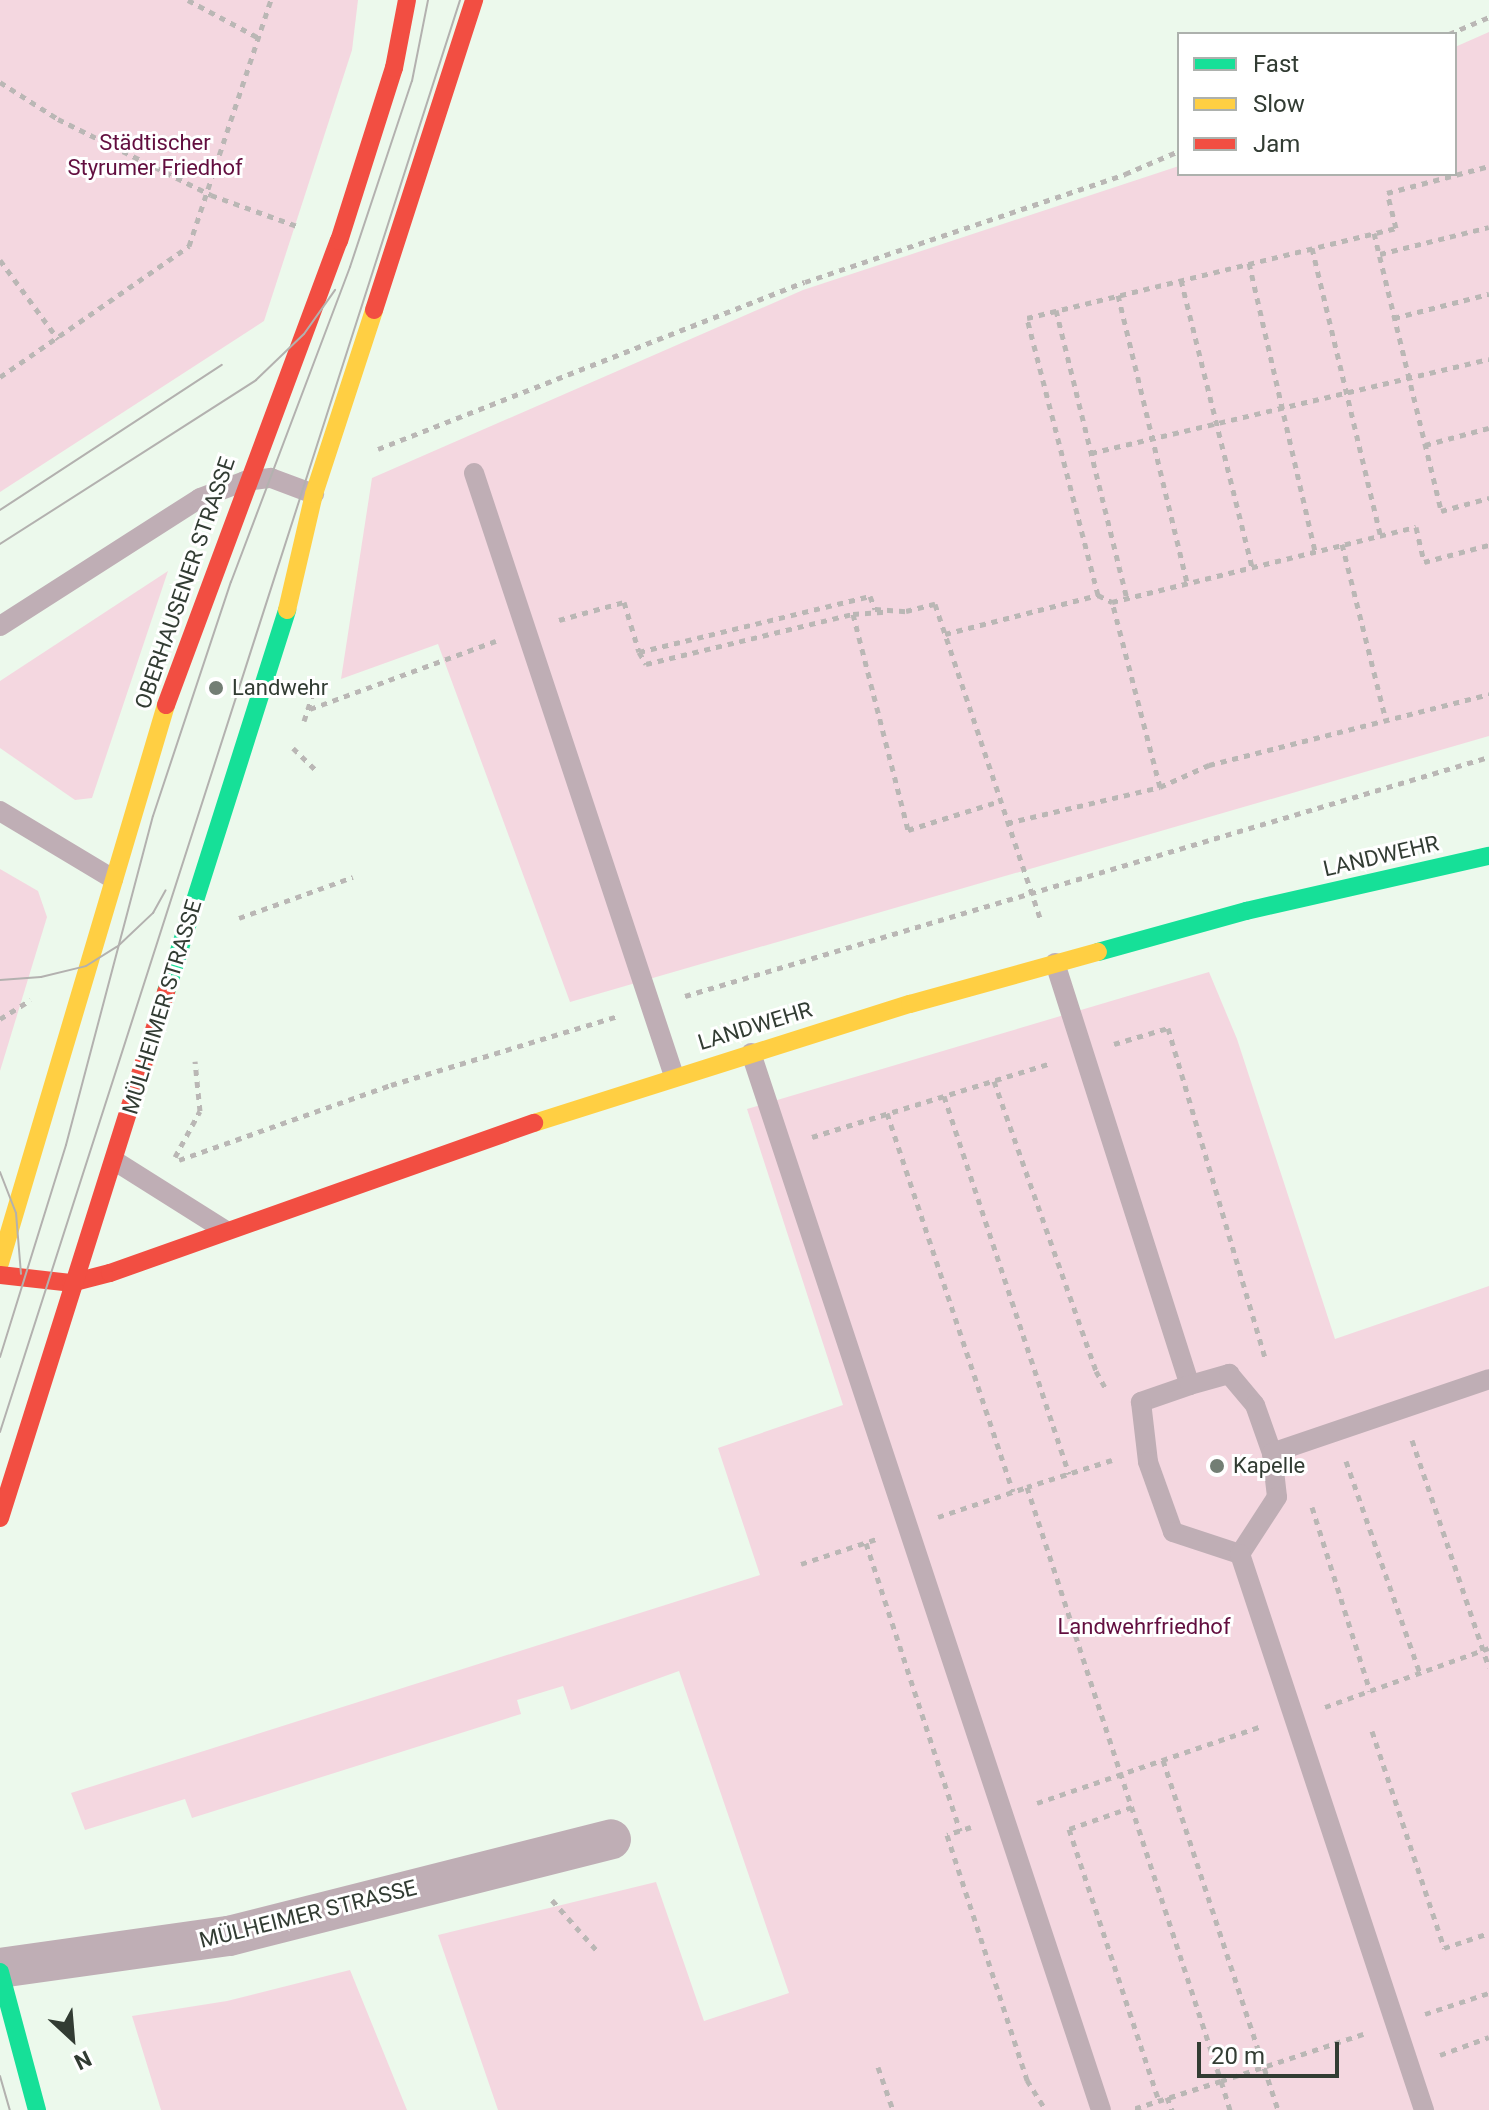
<!DOCTYPE html>
<html>
<head>
<meta charset="utf-8">
<style>
	body { margin:0 }
	#map { position:relative; width:1489px; height:2110px; overflow:hidden; background:#ecf9ec; font-family:Roboto,sans-serif }
	div>[style] { position:absolute }
	.green>* { inset:0; background:#f4d7e0 }
	.path>* { height:5px; margin-top:-2.5px; transform-origin:0; background:repeating-linear-gradient(90deg,#bab7b5 0 6px,transparent 0 12px) }
	.lane>* { height:20px; margin:-10px; padding:0 10px; transform-origin:10px; border-radius:10px; background:#bfaeb5 }
	.street>* { height:40px; margin:-20px; padding:0 20px; transform-origin:20px; border-radius:20px; background:#bfaeb5 }
	.fast>* { height:18px; margin:-9px; padding:0 9px; transform-origin:9px; border-radius:9px; background:#16e098 }
	.slow>* { height:18px; margin:-9px; padding:0 9px; transform-origin:9px; border-radius:9px; background:#ffcf43 }
	.jam>* { height:18px; margin:-9px; padding:0 9px; transform-origin:9px; border-radius:9px; background:#f24e42 }
	.tram>* { height:2px; margin:-1px; padding:0 1px; transform-origin:1px; border-radius:1px; background:#b3b1af }
	.dots>* { width:22px; height:22px; translate:-50% -50%; box-sizing:border-box; border:4px solid #fff; border-radius:50% }
	span { translate:-50% -50%; white-space:nowrap; text-align:center; line-height:1.15; -webkit-text-stroke:6px #fff; paint-order:stroke }
	.park-label { font-size:22px; color:#620e3f }
	.street-label { font-size:22px; color:#323c33 }
	.poi-label { font-size:22px; color:#323c33 }
	.left { translate:0 -50%; text-align:left }
	.legend { position:absolute; left:1177px; top:32px; width:280px; height:144px; box-sizing:border-box; background:#fff; border:2px solid #adb1ad; margin:0; padding:10px 14px; list-style:none; font-size:24px; color:#323c33 }
	.legend li { display:flex; align-items:center; gap:16px; height:40px }
	.legend b { width:40px; border:2px solid #adb1ad }
	.north { position:absolute; left:32px; top:1998px; width:80px; height:80px; -webkit-text-stroke:6px #fff; paint-order:stroke; rotate:154deg; font-size:22px; font-weight:700; line-height:32px; text-align:center; color:#323c33 }
	.north::after { content:''; display:block; margin:auto; width:28px; height:36px; background:#323c33; clip-path:polygon(50% 0,100% 100%,50% 72%,0 100%) }
	.scale { position:absolute; left:1197px; top:2042px; width:142px; height:36px; box-sizing:border-box; border:4px solid #323c33; border-top:0; padding-left:10px; font-size:24px; line-height:28px; white-space:nowrap; color:#323c33; -webkit-text-stroke:6px #fff; paint-order:stroke }
</style>
</head>
<body>
<div id="map">
	<div class="green">
		<i style="clip-path:polygon(0 0,358px 0,352px 50px,264px 321px,0 492px)"></i>
		<i style="clip-path:polygon(1489px 32px,1489px 736px,570px 1002px,438px 644px,341px 679px,372px 478px,803px 290px,1179px 166px,1179px 174px,1455px 174px,1455px 47px)"></i>
		<i style="clip-path:polygon(168px 571px,92px 798px,75px 800px,0 748px,0 681px)"></i>
		<i style="clip-path:polygon(0 869px,38px 891px,47px 917px,0 1071px)"></i>
		<i style="clip-path:polygon(1209px 972px,1237px 1039px,1335px 1339px,1489px 1286px,1489px 2110px,498px 2110px,438px 1935px,656px 1882px,704px 2021px,789px 1993px,679px 1671px,571px 1710px,563px 1686px,517px 1700px,521px 1714px,192px 1818px,185px 1799px,85px 1830px,71px 1793px,760px 1575px,718px 1448px,843px 1405px,747px 1109px)"></i>
		<i style="clip-path:polygon(350px 1970px,407px 2110px,161px 2110px,132px 2016px,227px 2001px)"></i>
	</div>
	<div class="path">
		<i style="left:188px;top:0;width:81px;rotate:28.2deg"></i>
		<i style="left:1449px;top:34px;width:43px;rotate:-23deg"></i>
		<i style="left:0;top:82px;width:69px;rotate:32.5deg"></i>
		<i style="left:58px;top:119px;width:171px;rotate:26.4deg"></i>
		<i style="left:211px;top:195px;width:91px;rotate:19.8deg"></i>
		<i style="left:1374px;top:233px;width:286px;rotate:76.4deg"></i>
		<i style="left:1441px;top:511px;width:50px;rotate:-15.2deg"></i>
		<i style="left:1312px;top:248px;width:294px;rotate:76.6deg"></i>
		<i style="left:1380px;top:254px;width:112px;rotate:-13.9deg"></i>
		<i style="left:0;top:260px;width:98px;rotate:53.7deg"></i>
		<i style="left:1249px;top:263px;width:295px;rotate:77.1deg"></i>
		<i style="left:1181px;top:280px;width:296px;rotate:76.1deg"></i>
		<i style="left:1118px;top:295px;width:296px;rotate:76.5deg"></i>
		<i style="left:1056px;top:310px;width:297px;rotate:76.2deg"></i>
		<i style="left:1394px;top:318px;width:98px;rotate:-14.2deg"></i>
		<i style="left:0;top:377px;width:230px;rotate:-34.7deg"></i>
		<i style="left:189px;top:246px;width:259px;rotate:-71.6deg"></i>
		<i style="left:1425px;top:445px;width:66px;rotate:-14.9deg"></i>
		<i style="left:378px;top:449px;width:458px;rotate:-21.4deg"></i>
		<i style="left:805px;top:282px;width:338px;rotate:-18.6deg"></i>
		<i style="left:1125px;top:174px;width:59px;rotate:-23.1deg"></i>
		<i style="left:1091px;top:453px;width:409px;rotate:-13.3deg"></i>
		<i style="left:1342px;top:544px;width:182px;rotate:76deg"></i>
		<i style="left:1098px;top:595px;width:16px;rotate:27deg"></i>
		<i style="left:1112px;top:602px;width:313px;rotate:-13.9deg"></i>
		<i style="left:1416px;top:527px;width:36px;rotate:77deg"></i>
		<i style="left:1424px;top:562px;width:67px;rotate:-14.7deg"></i>
		<i style="left:853px;top:614px;width:223px;rotate:75.7deg"></i>
		<i style="left:908px;top:830px;width:96px;rotate:-17.5deg"></i>
		<i style="left:559px;top:620px;width:67px;rotate:-15.5deg"></i>
		<i style="left:624px;top:602px;width:52px;rotate:73.3deg"></i>
		<i style="left:639px;top:652px;width:238px;rotate:-13.6deg"></i>
		<i style="left:870px;top:596px;width:14px;rotate:69deg"></i>
		<i style="left:875px;top:609px;width:31px;rotate:4deg"></i>
		<i style="left:906px;top:611px;width:30px;rotate:-14deg"></i>
		<i style="left:935px;top:604px;width:333px;rotate:71.5deg"></i>
		<i style="left:945px;top:634px;width:158px;rotate:-14.3deg"></i>
		<i style="left:1098px;top:595px;width:286px;rotate:-104.4deg"></i>
		<i style="left:1027px;top:318px;width:380px;rotate:-13.7deg"></i>
		<i style="left:1396px;top:228px;width:36px;rotate:-104deg"></i>
		<i style="left:1387px;top:193px;width:106px;rotate:-14.8deg"></i>
		<i style="left:639px;top:652px;width:14px;rotate:60deg"></i>
		<i style="left:646px;top:664px;width:213px;rotate:-13.6deg"></i>
		<i style="left:853px;top:614px;width:32px;rotate:-4deg"></i>
		<i style="left:310px;top:709px;width:198px;rotate:-20.1deg"></i>
		<i style="left:304px;top:721px;width:29px;rotate:-72deg"></i>
		<i style="left:293px;top:748px;width:30px;rotate:44deg"></i>
		<i style="left:1160px;top:787px;width:54px;rotate:-24.2deg"></i>
		<i style="left:1209px;top:765px;width:289px;rotate:-14.2deg"></i>
		<i style="left:1007px;top:823px;width:157px;rotate:-13.2deg"></i>
		<i style="left:1160px;top:787px;width:191px;rotate:-104.5deg"></i>
		<i style="left:239px;top:918px;width:121px;rotate:-19.8deg"></i>
		<i style="left:685px;top:996px;width:839px;rotate:-16.56deg"></i>
		<i style="left:0;top:1019px;width:36px;rotate:-32deg"></i>
		<i style="left:1114px;top:1044px;width:56px;rotate:-16.5deg"></i>
		<i style="left:1168px;top:1028px;width:347px;rotate:73.6deg"></i>
		<i style="left:994px;top:1081px;width:307px;rotate:70.6deg"></i>
		<i style="left:1096px;top:1371px;width:23px;rotate:61deg"></i>
		<i style="left:944px;top:1096px;width:398px;rotate:71.7deg"></i>
		<i style="left:887px;top:1113px;width:399px;rotate:71.6deg"></i>
		<i style="left:812px;top:1137px;width:250px;rotate:-17.2deg"></i>
		<i style="left:175px;top:1157px;width:52px;rotate:-61.5deg"></i>
		<i style="left:200px;top:1111px;width:50px;rotate:-95.7deg"></i>
		<i style="left:179px;top:1160px;width:225px;rotate:-19.5deg"></i>
		<i style="left:391px;top:1085px;width:237px;rotate:-16.9deg"></i>
		<i style="left:1412px;top:1440px;width:240px;rotate:71.3deg"></i>
		<i style="left:1112px;top:1460px;width:89px;rotate:162.4deg"></i>
		<i style="left:1027px;top:1487px;width:625px;rotate:71.91deg"></i>
		<i style="left:1221px;top:2081px;width:92px;rotate:162.3deg"></i>
		<i style="left:1346px;top:1461px;width:225px;rotate:70.8deg"></i>
		<i style="left:1312px;top:1507px;width:193px;rotate:72.5deg"></i>
		<i style="left:938px;top:1517px;width:94px;rotate:-18.6deg"></i>
		<i style="left:866px;top:1543px;width:303px;rotate:71.9deg"></i>
		<i style="left:801px;top:1564px;width:79px;rotate:-18.4deg"></i>
		<i style="left:1325px;top:1707px;width:174px;rotate:-19.8deg"></i>
		<i style="left:1372px;top:1731px;width:229px;rotate:71.6deg"></i>
		<i style="left:1444px;top:1948px;width:47px;rotate:-18.4deg"></i>
		<i style="left:1163px;top:1760px;width:368px;rotate:71.8deg"></i>
		<i style="left:1037px;top:1803px;width:238px;rotate:-18.9deg"></i>
		<i style="left:1132px;top:1807px;width:67px;rotate:160.8deg"></i>
		<i style="left:1069px;top:1829px;width:287px;rotate:71.7deg"></i>
		<i style="left:971px;top:1827px;width:25px;rotate:162deg"></i>
		<i style="left:947px;top:1835px;width:258px;rotate:71.9deg"></i>
		<i style="left:1027px;top:2080px;width:36px;rotate:58deg"></i>
		<i style="left:552px;top:1900px;width:71px;rotate:48.4deg"></i>
		<i style="left:1425px;top:2014px;width:67px;rotate:-18.2deg"></i>
		<i style="left:1440px;top:2055px;width:52px;rotate:-20.2deg"></i>
		<i style="left:878px;top:2067px;width:46px;rotate:70.8deg"></i>
		<i style="left:1167px;top:2097px;width:14px;rotate:69deg"></i>
		<i style="left:1230px;top:2110px;width:30px;rotate:-107deg"></i>
		<i style="left:1221px;top:2081px;width:150px;rotate:-18.3deg"></i>
	</div>
	<div class="lane">
		<i style="left:474px;top:473px;width:635px;rotate:71.65deg"></i>
		<i style="left:0;top:626px;width:237px;rotate:-32.6deg"></i>
		<i style="left:200px;top:498px;width:48px;rotate:-20.7deg"></i>
		<i style="left:245px;top:481px;width:26px;rotate:-7deg"></i>
		<i style="left:271px;top:478px;width:46px;rotate:20.4deg"></i>
		<i style="left:0;top:811px;width:132px;rotate:31deg"></i>
		<i style="left:1055px;top:963px;width:443px;rotate:72.3deg"></i>
		<i style="left:1190px;top:1385px;width:52px;rotate:160.9deg"></i>
		<i style="left:1141px;top:1402px;width:60px;rotate:83.3deg"></i>
		<i style="left:1148px;top:1462px;width:74px;rotate:70.3deg"></i>
		<i style="left:1173px;top:1532px;width:71px;rotate:18.2deg"></i>
		<i style="left:751px;top:1053px;width:1113px;rotate:71.68deg"></i>
		<i style="left:115px;top:1161px;width:128px;rotate:32.2deg"></i>
		<i style="left:1190px;top:1385px;width:41px;rotate:-15.8deg"></i>
		<i style="left:1229px;top:1374px;width:40px;rotate:50deg"></i>
		<i style="left:1255px;top:1405px;width:51px;rotate:70.5deg"></i>
		<i style="left:1272px;top:1453px;width:44px;rotate:83.5deg"></i>
		<i style="left:1277px;top:1497px;width:68px;rotate:123deg"></i>
		<i style="left:1240px;top:1554px;width:586px;rotate:71.69deg"></i>
		<i style="left:1272px;top:1453px;width:229px;rotate:-18.8deg"></i>
	</div>
	<div class="street">
		<i style="left:0;top:1968px;width:231px;rotate:-8deg"></i>
		<i style="left:229px;top:1936px;width:394px;rotate:-14.2deg"></i>
	</div>
	<div class="fast">
		<i style="left:1098px;top:952px;width:154px;rotate:-15.5deg"></i>
		<i style="left:1246px;top:911px;width:249px;rotate:-12.8deg"></i>
		<i style="left:166px;top:992px;width:401px;rotate:-72.4deg"></i>
		<i style="left:0;top:1972px;width:143px;rotate:75deg"></i>
	</div>
	<div class="slow">
		<i style="left:287px;top:610px;width:119px;rotate:-76.9deg"></i>
		<i style="left:314px;top:494px;width:194px;rotate:-71.9deg"></i>
		<i style="left:534px;top:1123px;width:394px;rotate:-17.6deg"></i>
		<i style="left:910px;top:1004px;width:195px;rotate:-15.5deg"></i>
		<i style="left:0;top:1263px;width:582px;rotate:-73.43deg"></i>
	</div>
	<div class="jam">
		<i style="left:374px;top:310px;width:326px;rotate:-72.1deg"></i>
		<i style="left:166px;top:705px;width:495px;rotate:-69.6deg"></i>
		<i style="left:339px;top:241px;width:182px;rotate:-72.4deg"></i>
		<i style="left:394px;top:68px;width:69px;rotate:-79.2deg"></i>
		<i style="left:0;top:1275px;width:71px;rotate:6.4deg"></i>
		<i style="left:71px;top:1283px;width:40px;rotate:-14.4deg"></i>
		<i style="left:110px;top:1273px;width:450px;rotate:-19.5deg"></i>
		<i style="left:0;top:1518px;width:552px;rotate:-72.48deg"></i>
	</div>
	<div class="tram">
		<i style="left:0;top:510px;width:265px;rotate:-33.2deg"></i>
		<i style="left:0;top:544px;width:304px;rotate:-32.6deg"></i>
		<i style="left:256px;top:380px;width:66px;rotate:-43.8deg"></i>
		<i style="left:304px;top:334px;width:54px;rotate:-54.8deg"></i>
		<i style="left:0;top:980px;width:41px;rotate:-4.2deg"></i>
		<i style="left:41px;top:977px;width:46px;rotate:-13.7deg"></i>
		<i style="left:86px;top:966px;width:36px;rotate:-32deg"></i>
		<i style="left:117px;top:947px;width:50px;rotate:-43.4deg"></i>
		<i style="left:153px;top:913px;width:26px;rotate:-61deg"></i>
		<i style="left:0;top:1172px;width:44px;rotate:68.7deg"></i>
		<i style="left:16px;top:1213px;width:61px;rotate:85.3deg"></i>
		<i style="left:0;top:1357px;width:222px;rotate:-72.7deg"></i>
		<i style="left:66px;top:1145px;width:340px;rotate:-75.2deg"></i>
		<i style="left:153px;top:816px;width:247px;rotate:-71.6deg"></i>
		<i style="left:231px;top:582px;width:337px;rotate:-69.3deg"></i>
		<i style="left:350px;top:267px;width:196px;rotate:-71.6deg"></i>
		<i style="left:412px;top:81px;width:83px;rotate:-78.8deg"></i>
		<i style="left:0;top:1432px;width:1504px;rotate:-72.19deg"></i>
		<i style="left:0;top:2076px;width:35px;rotate:74deg"></i>
	</div>
	<div class="dots">
		<i style="left:216px;top:688px;background:#737e74"></i>
		<i style="left:1217px;top:1466px;background:#737e74"></i>
	</div>
	<div class="park-label">
		<span style="left:155px;top:155px">Städtischer<br>Styrumer Friedhof</span>
		<span style="left:1144px;top:1627px">Landwehrfriedhof</span>
	</div>
	<div class="street-label">
		<span style="left:185px;top:583px;rotate:-71deg">OBERHAUSENER STRASSE</span>
		<span style="left:1381px;top:856px;rotate:-13deg">LANDWEHR</span>
		<span style="left:162px;top:1007px;rotate:-73deg">MÜLHEIMER STRASSE</span>
		<span style="left:755px;top:1026px;rotate:-17deg">LANDWEHR</span>
		<span style="left:308px;top:1914px;rotate:-14deg">MÜLHEIMER STRASSE</span>
	</div>
	<div class="poi-label">
		<span class="left" style="left:232px;top:688px">Landwehr</span>
		<span class="left" style="left:1233px;top:1466px">Kapelle</span>
	</div>
	<ul class="legend">
	<li><b style="height:10px;background:#16e098"></b>Fast</li>
	<li><b style="height:10px;background:#ffcf43"></b>Slow</li>
	<li><b style="height:10px;background:#f24e42"></b>Jam</li>
	</ul>
	<div class="north">N</div>
	<div class="scale">20 m</div>
</div>
</body>
</html>
